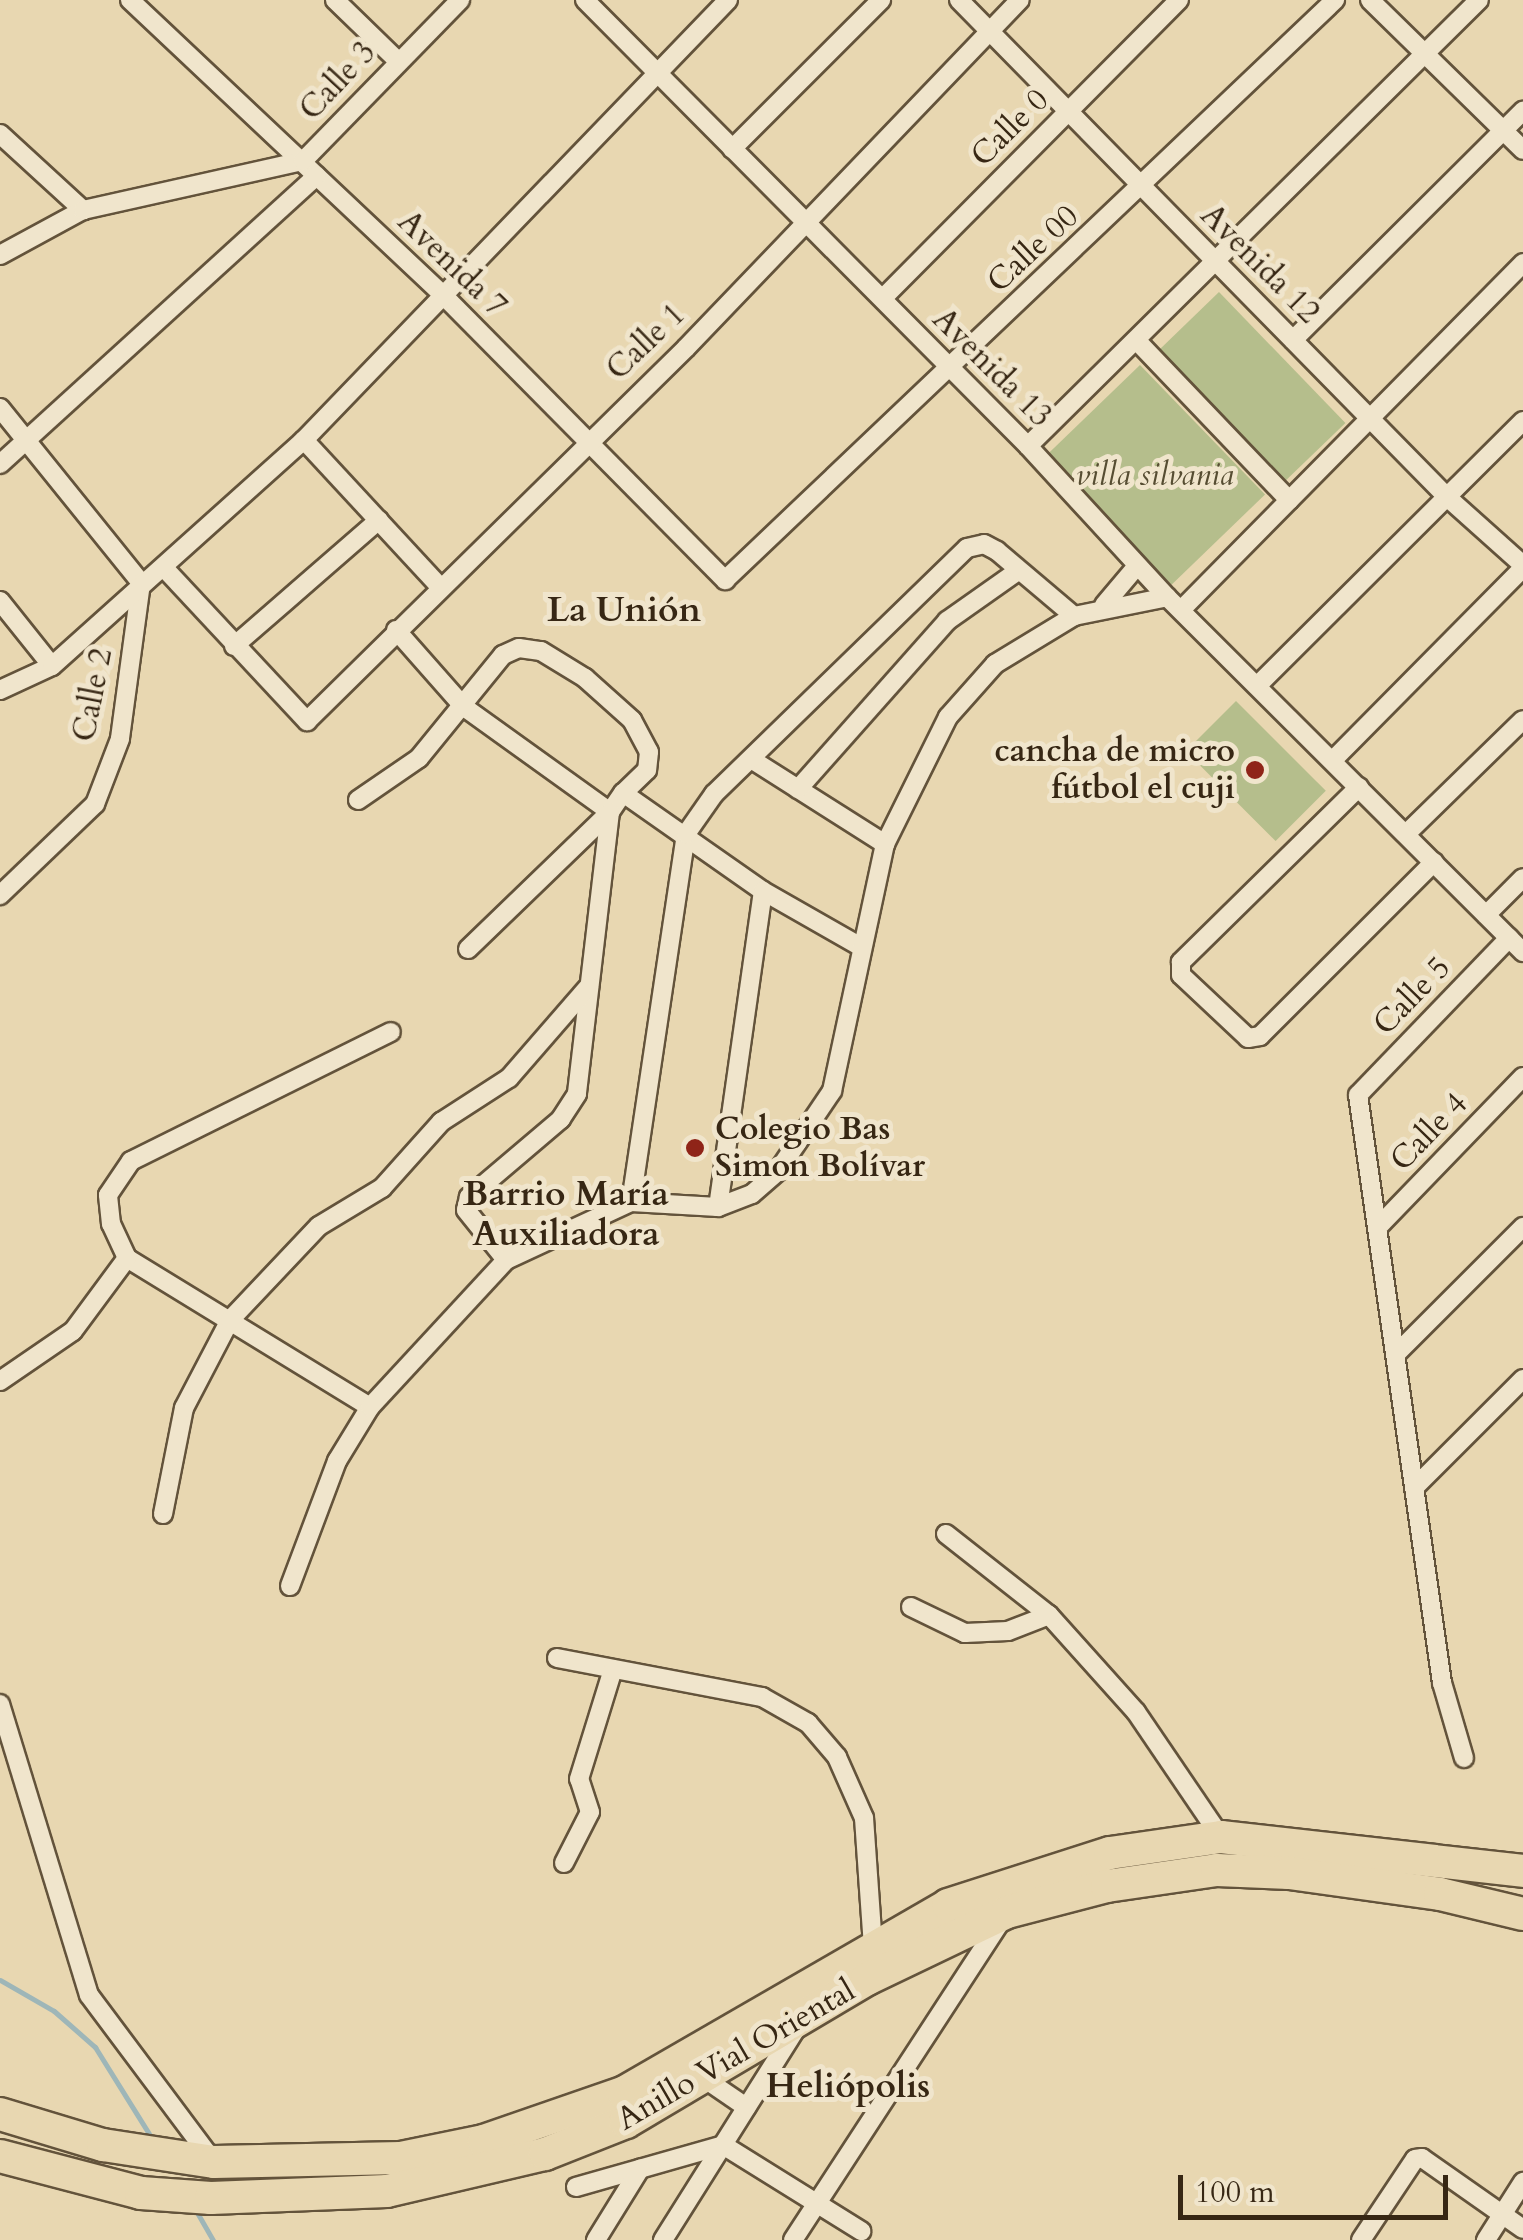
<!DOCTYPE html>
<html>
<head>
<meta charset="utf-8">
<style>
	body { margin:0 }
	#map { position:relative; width:1523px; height:2240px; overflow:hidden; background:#e8d7b1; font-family:Cardo,serif }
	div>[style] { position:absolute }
	.green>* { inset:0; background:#b5be8c; transform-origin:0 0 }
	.stream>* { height:5px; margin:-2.5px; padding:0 2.5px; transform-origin:2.5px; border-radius:2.5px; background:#9eb6b8 }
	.roads { filter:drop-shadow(2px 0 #63533b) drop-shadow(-2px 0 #63533b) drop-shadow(0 2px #63533b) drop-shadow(0 -2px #63533b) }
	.street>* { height:18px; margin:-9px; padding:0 9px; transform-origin:9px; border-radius:9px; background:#f0e5cc }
	.highway>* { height:32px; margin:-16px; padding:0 16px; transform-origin:16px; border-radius:16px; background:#e8d7b1 }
	.dots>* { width:28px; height:28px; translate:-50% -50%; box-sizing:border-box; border:5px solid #f0e5cc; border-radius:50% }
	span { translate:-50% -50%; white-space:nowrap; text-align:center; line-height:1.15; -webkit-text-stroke:10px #f0e5cc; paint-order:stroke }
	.street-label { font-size:32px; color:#372714 }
	.park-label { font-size:32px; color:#564d32; font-style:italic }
	.poi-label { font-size:32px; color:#372714; font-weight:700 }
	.right { translate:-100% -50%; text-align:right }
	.left { translate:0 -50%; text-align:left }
	.neighbourhood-label { font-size:35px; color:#372714; font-weight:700 }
	.scale { position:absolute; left:1178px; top:2175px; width:270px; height:45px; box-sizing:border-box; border:5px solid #372714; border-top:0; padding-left:12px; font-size:30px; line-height:35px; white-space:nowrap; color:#372714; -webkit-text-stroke:8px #f0e5cc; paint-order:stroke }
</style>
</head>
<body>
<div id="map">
	<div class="green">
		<i style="left:1219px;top:292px;width:182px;height:83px;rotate:46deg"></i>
		<i style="left:1140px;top:365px;width:180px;height:130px;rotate:46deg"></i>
		<i style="left:1236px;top:701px;width:127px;height:71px;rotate:45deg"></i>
	</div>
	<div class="stream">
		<i style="left:0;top:1980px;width:62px;rotate:29.9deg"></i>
		<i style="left:54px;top:2011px;width:55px;rotate:41.3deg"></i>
		<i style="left:95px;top:2047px;width:110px;rotate:58.1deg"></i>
		<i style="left:195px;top:2209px;width:36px;rotate:60deg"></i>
	</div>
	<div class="roads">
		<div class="street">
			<i style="left:130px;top:0;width:432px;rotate:43.3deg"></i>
			<i style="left:444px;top:296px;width:400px;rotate:45.3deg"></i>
			<i style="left:725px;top:580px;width:842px;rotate:-43.56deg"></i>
			<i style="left:335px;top:0;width:86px;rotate:44.1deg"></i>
			<i style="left:585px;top:0;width:629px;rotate:45.19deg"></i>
			<i style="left:1028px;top:446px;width:205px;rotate:47.4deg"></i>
			<i style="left:1167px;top:597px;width:503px;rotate:44.92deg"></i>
			<i style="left:959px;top:0;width:697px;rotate:45.52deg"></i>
			<i style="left:1447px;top:497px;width:102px;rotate:41.8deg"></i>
			<i style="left:1370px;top:0;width:214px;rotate:44.4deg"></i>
			<i style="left:0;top:134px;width:113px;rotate:42.5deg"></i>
			<i style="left:732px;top:149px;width:211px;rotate:-45deg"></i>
			<i style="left:0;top:255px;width:94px;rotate:-28.5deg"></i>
			<i style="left:83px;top:210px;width:225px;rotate:-12.6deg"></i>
			<i style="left:303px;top:161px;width:225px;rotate:-45.7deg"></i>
			<i style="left:883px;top:298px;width:420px;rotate:-45.2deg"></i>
			<i style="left:1293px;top:340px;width:325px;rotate:-44.9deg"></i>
			<i style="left:1138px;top:342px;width:219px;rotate:46.3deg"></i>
			<i style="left:0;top:408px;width:225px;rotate:51.1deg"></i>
			<i style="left:141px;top:583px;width:157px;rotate:97.7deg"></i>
			<i style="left:120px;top:739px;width:70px;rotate:111deg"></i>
			<i style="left:95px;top:804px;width:132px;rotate:136.2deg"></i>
			<i style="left:304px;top:440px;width:199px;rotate:47.2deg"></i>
			<i style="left:1028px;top:446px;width:634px;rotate:-44.68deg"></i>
			<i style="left:0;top:464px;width:428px;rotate:-42.3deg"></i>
			<i style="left:166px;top:570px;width:207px;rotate:47deg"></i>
			<i style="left:307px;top:721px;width:532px;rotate:-44.54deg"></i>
			<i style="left:686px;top:348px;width:482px;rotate:-46.2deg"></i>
			<i style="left:0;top:601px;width:83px;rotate:51.3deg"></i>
			<i style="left:1104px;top:605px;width:51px;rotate:-49.8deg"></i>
			<i style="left:1182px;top:609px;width:486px;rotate:-45.4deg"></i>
			<i style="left:396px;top:630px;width:103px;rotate:48.6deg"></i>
			<i style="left:464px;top:707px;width:180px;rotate:35.7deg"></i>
			<i style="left:610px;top:812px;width:23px;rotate:-56deg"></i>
			<i style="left:623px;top:793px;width:171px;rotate:35deg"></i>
			<i style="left:763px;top:891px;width:113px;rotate:29.7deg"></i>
			<i style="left:234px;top:646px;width:192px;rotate:-41deg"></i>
			<i style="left:1258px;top:685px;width:374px;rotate:-44.9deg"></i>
			<i style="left:0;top:690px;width:57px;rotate:-24.8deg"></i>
			<i style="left:52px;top:666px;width:338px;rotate:-41.9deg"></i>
			<i style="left:304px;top:440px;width:611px;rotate:-46.06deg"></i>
			<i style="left:751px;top:759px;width:159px;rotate:32.4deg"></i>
			<i style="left:1333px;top:760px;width:270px;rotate:-45.3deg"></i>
			<i style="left:1359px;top:787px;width:250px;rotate:135.5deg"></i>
			<i style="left:1181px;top:962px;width:13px;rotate:90deg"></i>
			<i style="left:1181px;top:975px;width:92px;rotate:43.2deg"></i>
			<i style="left:1248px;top:1038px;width:12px;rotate:-9deg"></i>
			<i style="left:1260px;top:1036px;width:246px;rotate:-45deg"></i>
			<i style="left:798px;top:789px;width:225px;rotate:-48.4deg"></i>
			<i style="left:947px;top:621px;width:87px;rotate:-35.2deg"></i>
			<i style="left:358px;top:800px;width:74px;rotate:-34.5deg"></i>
			<i style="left:419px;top:758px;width:133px;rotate:-50.8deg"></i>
			<i style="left:503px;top:655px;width:17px;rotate:-24deg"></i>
			<i style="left:519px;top:648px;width:22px;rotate:8deg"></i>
			<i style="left:541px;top:651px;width:52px;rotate:31.5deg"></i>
			<i style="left:585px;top:678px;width:63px;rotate:41.8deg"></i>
			<i style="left:632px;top:720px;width:36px;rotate:62deg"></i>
			<i style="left:649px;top:752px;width:18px;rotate:96deg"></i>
			<i style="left:647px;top:770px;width:33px;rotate:136deg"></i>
			<i style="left:1406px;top:834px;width:163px;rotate:-44.3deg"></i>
			<i style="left:1486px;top:915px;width:52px;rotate:-45deg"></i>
			<i style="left:468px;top:949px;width:197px;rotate:-44deg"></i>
			<i style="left:610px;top:812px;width:284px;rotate:96.7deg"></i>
			<i style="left:577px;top:1094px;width:30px;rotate:123deg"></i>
			<i style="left:561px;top:1119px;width:121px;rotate:139.7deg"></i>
			<i style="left:469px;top:1197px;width:13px;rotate:103deg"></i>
			<i style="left:466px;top:1210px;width:64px;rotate:51.3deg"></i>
			<i style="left:631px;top:1202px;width:372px;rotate:-81.5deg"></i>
			<i style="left:686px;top:834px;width:49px;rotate:-55deg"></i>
			<i style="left:714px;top:794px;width:353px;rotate:-44.2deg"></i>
			<i style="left:967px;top:548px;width:17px;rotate:-13deg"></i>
			<i style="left:984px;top:544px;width:15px;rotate:28deg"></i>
			<i style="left:997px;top:551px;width:101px;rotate:40.2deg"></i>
			<i style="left:718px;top:1207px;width:319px;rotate:-81.9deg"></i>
			<i style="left:1377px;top:1228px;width:210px;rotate:-46deg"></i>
			<i style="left:1398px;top:1352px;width:177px;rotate:-45deg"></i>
			<i style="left:0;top:1381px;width:88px;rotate:-34.4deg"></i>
			<i style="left:73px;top:1331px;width:91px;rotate:-53.5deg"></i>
			<i style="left:370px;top:1407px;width:285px;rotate:-148.5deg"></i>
			<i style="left:127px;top:1258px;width:38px;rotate:-115deg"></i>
			<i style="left:111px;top:1224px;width:29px;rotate:-96deg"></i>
			<i style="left:108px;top:1195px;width:41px;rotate:-55.9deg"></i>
			<i style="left:131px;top:1161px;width:290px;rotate:-26.4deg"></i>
			<i style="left:1414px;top:1488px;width:154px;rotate:-45deg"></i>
			<i style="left:163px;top:1514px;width:108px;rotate:-78.8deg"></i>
			<i style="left:184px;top:1408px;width:99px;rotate:-62.4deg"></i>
			<i style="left:230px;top:1320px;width:129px;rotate:-46.6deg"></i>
			<i style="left:319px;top:1226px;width:74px;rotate:-31.1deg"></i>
			<i style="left:382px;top:1188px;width:89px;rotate:-48.2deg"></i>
			<i style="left:441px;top:1122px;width:81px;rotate:-32.9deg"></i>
			<i style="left:509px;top:1078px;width:122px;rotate:-49deg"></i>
			<i style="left:946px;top:1534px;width:131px;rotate:38.2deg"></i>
			<i style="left:1049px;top:1615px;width:130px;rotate:48.1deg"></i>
			<i style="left:1136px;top:1712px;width:151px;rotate:55.8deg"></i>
			<i style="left:290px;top:1586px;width:134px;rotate:-69.4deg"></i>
			<i style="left:337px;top:1461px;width:63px;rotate:-58.6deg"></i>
			<i style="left:370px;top:1407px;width:200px;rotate:-47.2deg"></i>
			<i style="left:506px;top:1260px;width:138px;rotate:-24.9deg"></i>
			<i style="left:631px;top:1202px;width:87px;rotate:3.3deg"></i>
			<i style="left:718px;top:1207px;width:36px;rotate:-21deg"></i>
			<i style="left:752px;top:1194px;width:35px;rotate:-41deg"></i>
			<i style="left:778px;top:1171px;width:97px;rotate:-56deg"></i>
			<i style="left:832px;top:1091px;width:253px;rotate:-77.9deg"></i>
			<i style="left:885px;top:844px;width:142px;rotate:-63.6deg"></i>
			<i style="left:948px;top:717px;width:71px;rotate:-48.4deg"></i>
			<i style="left:995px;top:664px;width:92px;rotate:-31.3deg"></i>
			<i style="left:1074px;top:616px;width:95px;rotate:-11.5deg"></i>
			<i style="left:911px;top:1607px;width:60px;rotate:25.7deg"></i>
			<i style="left:965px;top:1633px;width:43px;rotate:-2.7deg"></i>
			<i style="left:1008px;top:1631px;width:44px;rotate:-21.3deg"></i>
			<i style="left:557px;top:1658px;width:209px;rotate:10.8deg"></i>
			<i style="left:762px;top:1697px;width:53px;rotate:29.5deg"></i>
			<i style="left:808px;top:1723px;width:45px;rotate:49.5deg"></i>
			<i style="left:837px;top:1757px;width:67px;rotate:66.1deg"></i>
			<i style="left:864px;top:1818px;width:128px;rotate:86deg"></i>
			<i style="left:0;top:1704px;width:304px;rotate:73deg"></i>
			<i style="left:89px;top:1995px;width:209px;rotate:53.2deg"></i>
			<i style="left:1464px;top:1758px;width:78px;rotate:-106.3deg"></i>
			<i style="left:1442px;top:1683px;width:594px;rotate:-98.13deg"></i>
			<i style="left:1358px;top:1095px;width:218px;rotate:-46.1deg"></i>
			<i style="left:564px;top:1863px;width:57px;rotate:-63deg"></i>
			<i style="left:590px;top:1812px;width:35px;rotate:-108deg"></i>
			<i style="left:579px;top:1779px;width:115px;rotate:-72.8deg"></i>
			<i style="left:705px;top:2079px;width:50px;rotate:34.3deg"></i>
			<i style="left:576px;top:2187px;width:153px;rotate:-15.9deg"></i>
			<i style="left:723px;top:2145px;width:163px;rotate:31.9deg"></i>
			<i style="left:596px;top:2240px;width:84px;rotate:-58.2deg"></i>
			<i style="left:663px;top:2240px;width:249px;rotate:-57.8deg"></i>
			<i style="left:793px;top:2240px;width:384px;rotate:-56.9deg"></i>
			<i style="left:1361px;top:2240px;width:97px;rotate:-56.3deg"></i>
			<i style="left:1415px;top:2159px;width:7px;rotate:-8deg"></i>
			<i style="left:1422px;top:2158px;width:123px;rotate:35.1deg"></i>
			<i style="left:1486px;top:2240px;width:69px;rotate:-57.5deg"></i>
		</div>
		<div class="highway">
			<i style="left:0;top:2114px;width:108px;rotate:16.8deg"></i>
			<i style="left:103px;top:2145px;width:112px;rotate:8.7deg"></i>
			<i style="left:214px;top:2162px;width:187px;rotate:-1.2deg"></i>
			<i style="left:401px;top:2158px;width:85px;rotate:-11.6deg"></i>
			<i style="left:484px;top:2141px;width:147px;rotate:-19.1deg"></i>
			<i style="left:623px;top:2093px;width:375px;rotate:-30deg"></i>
			<i style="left:948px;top:1905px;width:170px;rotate:-17.8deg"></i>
			<i style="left:1110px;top:1853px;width:112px;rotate:-8.2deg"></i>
			<i style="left:1221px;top:1837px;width:304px;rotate:6.4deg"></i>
			<i style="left:0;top:2156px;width:146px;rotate:14.7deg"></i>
			<i style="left:141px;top:2193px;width:70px;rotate:4.1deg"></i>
			<i style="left:211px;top:2198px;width:176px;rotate:-2.3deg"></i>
			<i style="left:387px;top:2191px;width:162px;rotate:-13.2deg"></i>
			<i style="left:545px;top:2154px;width:87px;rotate:-21.6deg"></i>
			<i style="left:626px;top:2122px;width:280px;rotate:-30.7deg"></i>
			<i style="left:867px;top:1979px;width:155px;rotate:-25.6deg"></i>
			<i style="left:1007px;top:1912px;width:103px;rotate:-14.6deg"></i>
			<i style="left:1107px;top:1886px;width:111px;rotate:-8.3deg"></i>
			<i style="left:1217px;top:1870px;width:72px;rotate:2.4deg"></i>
			<i style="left:1289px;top:1873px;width:152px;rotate:7.9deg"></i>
			<i style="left:1440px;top:1894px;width:85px;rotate:13.5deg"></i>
		</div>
	</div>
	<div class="dots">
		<i style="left:1255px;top:770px;background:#8f2418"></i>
		<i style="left:695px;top:1148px;background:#8f2418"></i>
	</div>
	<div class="street-label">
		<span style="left:338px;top:81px;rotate:-47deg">Calle 3</span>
		<span style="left:1010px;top:128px;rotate:-45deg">Calle 0</span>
		<span style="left:1033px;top:249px;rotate:-43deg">Calle 00</span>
		<span style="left:452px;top:264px;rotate:44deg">Avenida 7</span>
		<span style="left:1260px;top:264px;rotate:45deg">Avenida 12</span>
		<span style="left:646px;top:342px;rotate:-44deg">Calle 1</span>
		<span style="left:992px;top:368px;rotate:45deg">Avenida 13</span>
		<span style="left:93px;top:695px;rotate:-79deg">Calle 2</span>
		<span style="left:1412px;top:996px;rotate:-46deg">Calle 5</span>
		<span style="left:1429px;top:1132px;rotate:-46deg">Calle 4</span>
		<span style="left:736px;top:2055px;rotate:-30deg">Anillo Vial Oriental</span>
	</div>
	<div class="park-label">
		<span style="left:1155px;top:475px">villa silvania</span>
	</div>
	<div class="poi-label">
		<span class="right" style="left:1235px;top:770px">cancha de micro<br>fútbol el cuji</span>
		<span class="left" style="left:715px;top:1148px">Colegio Bas<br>Simon Bolívar</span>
	</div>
	<div class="neighbourhood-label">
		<span style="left:624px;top:610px">La Unión</span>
		<span style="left:566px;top:1214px">Barrio María<br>Auxiliadora</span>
		<span style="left:848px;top:2086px">Heliópolis</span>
	</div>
	<div class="scale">100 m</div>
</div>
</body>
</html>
